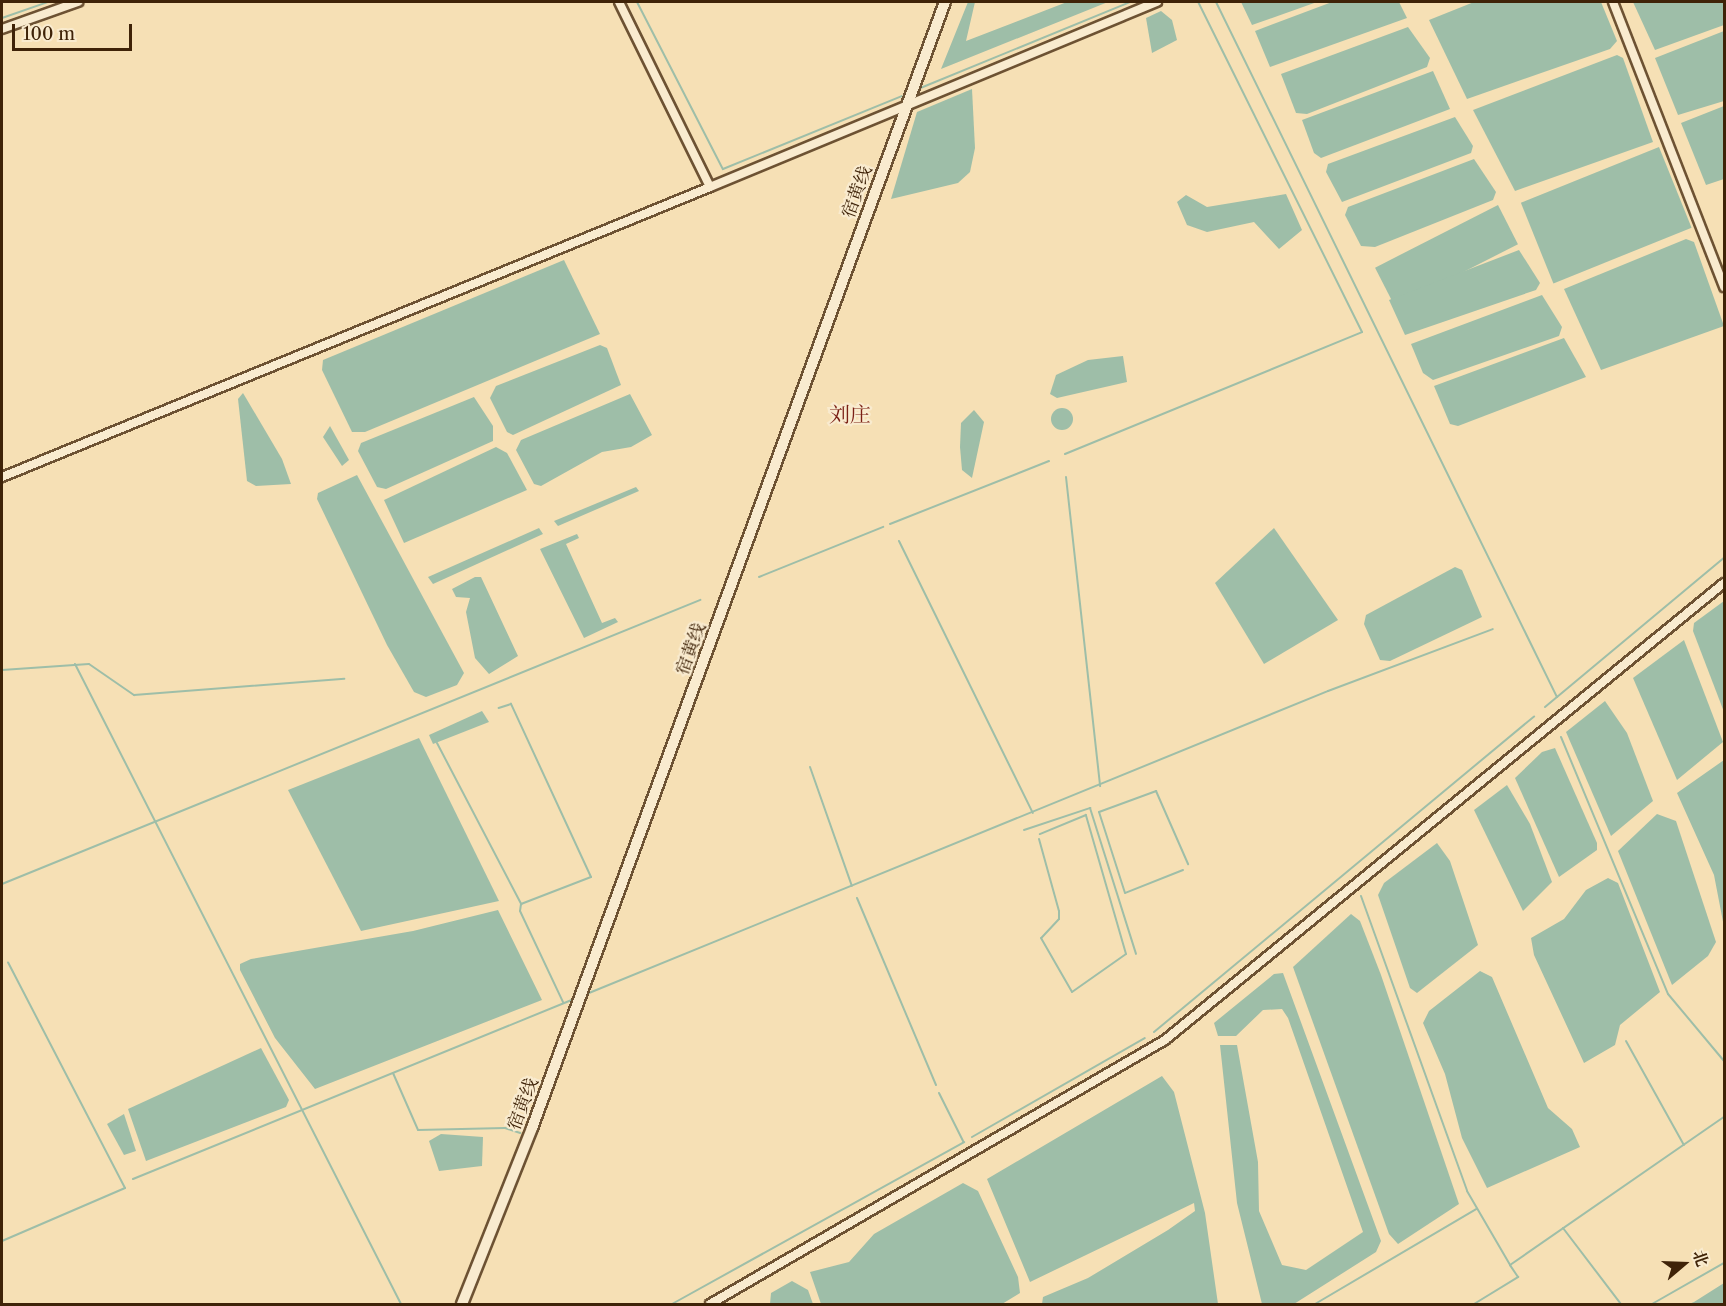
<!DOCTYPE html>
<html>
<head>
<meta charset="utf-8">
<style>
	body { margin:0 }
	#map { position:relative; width:1726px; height:1306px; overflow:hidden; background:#f6e0b5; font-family:"Libre Caslon Text","Noto Serif SC",serif }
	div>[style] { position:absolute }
	.water>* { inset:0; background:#9ebea8; transform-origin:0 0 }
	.round { border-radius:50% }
	.stream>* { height:2px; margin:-1px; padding:0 1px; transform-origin:1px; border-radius:1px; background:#9ebea8 }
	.roads { filter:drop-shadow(2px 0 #6d5233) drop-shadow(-2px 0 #6d5233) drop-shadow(0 2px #6d5233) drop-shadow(0 -2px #6d5233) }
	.minor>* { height:8px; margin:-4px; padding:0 4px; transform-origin:4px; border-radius:4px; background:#f9ebcf }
	.secondary>* { height:10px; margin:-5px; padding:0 5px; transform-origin:5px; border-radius:5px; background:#f9ebcf }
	span { translate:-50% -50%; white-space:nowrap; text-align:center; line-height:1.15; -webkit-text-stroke:4.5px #f9ebcf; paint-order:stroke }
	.street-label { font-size:18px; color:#3f2308 }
	.quarter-label { font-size:21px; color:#7a1f14 }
	.frame { position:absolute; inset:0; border:3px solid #3f2308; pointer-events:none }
	.north { position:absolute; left:1654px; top:1234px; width:60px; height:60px; -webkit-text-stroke:4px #f9ebcf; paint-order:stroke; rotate:71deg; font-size:16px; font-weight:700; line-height:24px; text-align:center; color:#3f2308 }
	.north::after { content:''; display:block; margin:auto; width:21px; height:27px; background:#3f2308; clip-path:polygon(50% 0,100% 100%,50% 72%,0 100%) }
	.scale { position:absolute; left:12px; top:24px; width:120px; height:27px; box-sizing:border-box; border:3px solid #3f2308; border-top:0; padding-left:8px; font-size:18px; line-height:21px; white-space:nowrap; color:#3f2308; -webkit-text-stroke:4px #f9ebcf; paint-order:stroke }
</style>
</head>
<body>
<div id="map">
	<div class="water">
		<i style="clip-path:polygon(968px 2px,975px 2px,966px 41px,1067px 2px,1108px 2px,941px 69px)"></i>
		<i style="clip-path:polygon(1241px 2px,1317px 2px,1252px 25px)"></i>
		<i style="clip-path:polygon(1332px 2px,1399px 2px,1407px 18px,1270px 67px,1255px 31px)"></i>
		<i style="clip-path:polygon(1474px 2px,1601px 2px,1617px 41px,1610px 49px,1467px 99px,1429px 20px)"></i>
		<i style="clip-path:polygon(1633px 2px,1724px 2px,1724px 25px,1655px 50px)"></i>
		<i style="clip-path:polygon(1161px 11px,1172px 20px,1177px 40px,1152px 53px,1146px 18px)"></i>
		<i style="clip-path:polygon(1408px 27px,1430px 58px,1427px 67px,1307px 114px,1296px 113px,1281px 74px)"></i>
		<i style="clip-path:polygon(1724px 31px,1724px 101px,1678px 115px,1655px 58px)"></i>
		<i style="clip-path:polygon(1617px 55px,1623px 58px,1653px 142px,1515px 191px,1473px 110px)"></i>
		<i style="clip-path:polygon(1433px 71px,1450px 109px,1321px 158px,1314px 153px,1302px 120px)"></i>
		<i style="clip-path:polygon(972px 89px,975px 148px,970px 172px,958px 183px,891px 199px,917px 112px)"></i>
		<i style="clip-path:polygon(1724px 106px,1724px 179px,1706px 185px,1681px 123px)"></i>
		<i style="clip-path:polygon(1455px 117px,1473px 146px,1471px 153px,1342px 202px,1326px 172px,1328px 164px)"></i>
		<i style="left:1659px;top:147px;width:87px;height:149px;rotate:68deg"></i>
		<i style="clip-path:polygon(1474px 159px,1496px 192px,1493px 200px,1375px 247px,1361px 246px,1345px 215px,1348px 207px)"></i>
		<i style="clip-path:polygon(1286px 194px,1302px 230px,1279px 249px,1254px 222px,1207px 232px,1187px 225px,1177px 202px,1186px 195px,1207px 207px)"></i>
		<i style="left:1498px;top:205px;width:44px;height:138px;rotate:63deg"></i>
		<i style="clip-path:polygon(1686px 239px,1694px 242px,1724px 326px,1601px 370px,1564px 289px)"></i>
		<i style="clip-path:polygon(1519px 250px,1540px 283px,1536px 290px,1405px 335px,1389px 300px)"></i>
		<i style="clip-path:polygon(564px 260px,600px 334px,365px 432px,352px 432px,322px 370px,323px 360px)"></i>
		<i style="clip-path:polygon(1542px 295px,1562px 327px,1559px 336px,1433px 380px,1423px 373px,1411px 344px)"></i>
		<i style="clip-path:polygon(1564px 338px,1586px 377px,1458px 426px,1450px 424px,1434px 386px)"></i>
		<i style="clip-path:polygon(600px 345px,607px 348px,621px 385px,513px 435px,507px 432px,490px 398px,496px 386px)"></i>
		<i style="clip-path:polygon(1123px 356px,1127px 382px,1057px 398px,1050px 394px,1056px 375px,1088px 360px)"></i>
		<i style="clip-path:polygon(243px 393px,282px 459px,291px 484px,256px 486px,247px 481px,238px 399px)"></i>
		<i style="clip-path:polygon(630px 394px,652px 435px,631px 447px,602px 452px,541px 486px,534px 484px,516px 450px,521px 440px)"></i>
		<i style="clip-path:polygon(474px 397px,493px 426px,493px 441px,386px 489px,377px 487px,358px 451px,361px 443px)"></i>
		<i class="round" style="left:1051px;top:408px;width:22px;height:22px"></i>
		<i style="clip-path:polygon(974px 410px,984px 422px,972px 478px,962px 470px,960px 447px,961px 423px)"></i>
		<i style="clip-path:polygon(330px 426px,349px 460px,342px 466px,323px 437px)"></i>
		<i style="clip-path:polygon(496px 447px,507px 453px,527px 490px,404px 543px,384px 500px)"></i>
		<i style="clip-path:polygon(357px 475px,464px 673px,457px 685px,426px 697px,414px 692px,387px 645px,317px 499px,318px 493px)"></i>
		<i style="clip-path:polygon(636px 487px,639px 491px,558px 526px,554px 521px)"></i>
		<i style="clip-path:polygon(539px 528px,543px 534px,433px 584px,428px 577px)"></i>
		<i style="clip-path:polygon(1274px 528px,1338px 620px,1264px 664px,1215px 583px)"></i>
		<i style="clip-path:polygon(577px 534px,579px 538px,566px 544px,602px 623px,615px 618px,618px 622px,584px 638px,540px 549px)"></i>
		<i style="clip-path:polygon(1455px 567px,1462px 570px,1482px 617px,1390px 661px,1380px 660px,1364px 624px,1366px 615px)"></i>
		<i style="clip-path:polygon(475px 577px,481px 577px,518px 656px,489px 674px,475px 658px,466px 612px,470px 598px,456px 597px,452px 589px)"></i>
		<i style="clip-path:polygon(1724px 601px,1724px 712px,1693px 631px,1694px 623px)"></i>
		<i style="clip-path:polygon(1684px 640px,1723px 742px,1677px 780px,1633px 678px)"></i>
		<i style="clip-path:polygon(1605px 701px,1627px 733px,1653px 801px,1611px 836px,1566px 732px)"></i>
		<i style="clip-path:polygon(482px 711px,489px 722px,433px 744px,429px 735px)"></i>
		<i style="clip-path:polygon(419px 738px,499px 901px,361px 931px,288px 790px)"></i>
		<i style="clip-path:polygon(1555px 748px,1597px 843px,1597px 850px,1559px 877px,1515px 778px,1542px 752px)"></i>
		<i style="clip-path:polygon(1724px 760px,1724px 927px,1714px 875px,1677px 793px)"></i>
		<i style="clip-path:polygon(1507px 785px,1530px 824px,1552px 882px,1523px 911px,1474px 810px)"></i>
		<i style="clip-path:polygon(1657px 814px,1676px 821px,1716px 942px,1708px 956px,1672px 985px,1618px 851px)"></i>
		<i style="clip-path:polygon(1437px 843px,1450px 861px,1478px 945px,1417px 993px,1410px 988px,1378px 895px,1384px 883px)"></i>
		<i style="clip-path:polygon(1608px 878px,1618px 883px,1660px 992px,1620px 1025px,1615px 1045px,1584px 1063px,1534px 955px,1531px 938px,1564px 919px,1586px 890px)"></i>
		<i style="clip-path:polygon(498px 910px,542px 1000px,315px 1089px,275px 1038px,240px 970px,240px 964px,251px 959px,413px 931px)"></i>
		<i style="clip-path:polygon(1351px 914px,1360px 921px,1381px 975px,1459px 1204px,1398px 1244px,1389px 1234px,1293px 967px)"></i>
		<i style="clip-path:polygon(1480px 971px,1492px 977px,1548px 1108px,1572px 1129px,1580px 1147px,1487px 1188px,1462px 1138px,1445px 1074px,1423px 1023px,1429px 1011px)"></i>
		<i style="clip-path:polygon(1283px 973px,1381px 1241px,1376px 1252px,1294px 1304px,1262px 1304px,1237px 1203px,1220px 1045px,1237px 1045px,1258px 1162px,1259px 1211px,1282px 1265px,1306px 1270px,1363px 1232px,1288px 1018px,1282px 1009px,1263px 1010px,1236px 1036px,1218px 1036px,1214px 1023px,1274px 974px)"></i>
		<i style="clip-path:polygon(261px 1048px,289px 1100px,286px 1107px,146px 1161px,128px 1109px)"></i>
		<i style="clip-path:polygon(1162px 1076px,1174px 1092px,1205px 1213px,1218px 1304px,1042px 1304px,1043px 1297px,1088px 1278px,1168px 1230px,1195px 1211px,1194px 1203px,1030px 1282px,987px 1179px)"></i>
		<i style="clip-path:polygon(124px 1114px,136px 1151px,124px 1155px,107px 1124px)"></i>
		<i style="clip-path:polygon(441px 1134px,483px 1137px,482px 1166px,439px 1171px,429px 1141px)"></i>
		<i style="clip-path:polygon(963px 1183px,978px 1191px,1018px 1277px,1020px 1293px,1002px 1304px,821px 1304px,810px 1272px,849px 1262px,874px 1234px)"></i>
		<i style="clip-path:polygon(792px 1281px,808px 1290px,813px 1304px,770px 1304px,771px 1293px)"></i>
		<i style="clip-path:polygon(1724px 1283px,1724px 1304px,1689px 1304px,1694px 1302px)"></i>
	</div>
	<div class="stream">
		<i style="left:637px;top:2px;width:188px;rotate:62.8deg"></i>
		<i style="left:723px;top:169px;width:193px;rotate:-22.2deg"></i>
		<i style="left:1216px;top:2px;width:774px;rotate:63.87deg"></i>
		<i style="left:1557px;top:697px;width:217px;rotate:-39.8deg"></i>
		<i style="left:2px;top:18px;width:49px;rotate:-19.2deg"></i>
		<i style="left:918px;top:89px;width:229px;rotate:-22.3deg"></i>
		<i style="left:1065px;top:454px;width:321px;rotate:-22.3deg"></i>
		<i style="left:1362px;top:332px;width:369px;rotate:-116.4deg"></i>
		<i style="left:1066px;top:477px;width:311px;rotate:83.7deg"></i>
		<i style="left:890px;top:524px;width:171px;rotate:-21.6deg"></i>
		<i style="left:899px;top:541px;width:303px;rotate:63.8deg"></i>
		<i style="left:759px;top:577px;width:134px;rotate:-22deg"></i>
		<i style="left:75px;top:664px;width:718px;rotate:63.01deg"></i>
		<i style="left:2px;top:670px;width:87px;rotate:-3.9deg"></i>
		<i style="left:89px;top:664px;width:55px;rotate:34.6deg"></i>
		<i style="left:134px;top:695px;width:211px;rotate:-4.4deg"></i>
		<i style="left:1545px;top:707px;width:16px;rotate:-40deg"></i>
		<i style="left:1561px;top:737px;width:278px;rotate:67.4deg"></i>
		<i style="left:1668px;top:994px;width:87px;rotate:50.1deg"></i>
		<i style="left:437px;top:743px;width:182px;rotate:62.4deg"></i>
		<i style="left:521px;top:904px;width:75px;rotate:-21.1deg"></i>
		<i style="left:591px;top:877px;width:191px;rotate:-114.8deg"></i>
		<i style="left:511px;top:704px;width:13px;rotate:162deg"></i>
		<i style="left:810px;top:767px;width:126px;rotate:70.6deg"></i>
		<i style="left:1024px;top:830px;width:70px;rotate:-18.4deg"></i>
		<i style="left:1090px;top:808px;width:153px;rotate:72.5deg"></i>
		<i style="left:1039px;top:839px;width:75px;rotate:74.5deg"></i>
		<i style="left:1059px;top:911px;width:8px;rotate:90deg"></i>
		<i style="left:1059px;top:919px;width:26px;rotate:133deg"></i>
		<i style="left:1041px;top:938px;width:62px;rotate:60.1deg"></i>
		<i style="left:1072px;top:992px;width:66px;rotate:-35.1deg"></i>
		<i style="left:1126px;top:954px;width:145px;rotate:-106.1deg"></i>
		<i style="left:1086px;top:815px;width:50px;rotate:157.6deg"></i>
		<i style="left:1183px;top:870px;width:62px;rotate:158.4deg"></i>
		<i style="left:1125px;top:893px;width:85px;rotate:-107.8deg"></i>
		<i style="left:1099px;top:812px;width:61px;rotate:-20.2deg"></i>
		<i style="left:1156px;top:791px;width:80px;rotate:66.3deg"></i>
		<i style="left:2px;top:884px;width:754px;rotate:-22.14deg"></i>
		<i style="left:1361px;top:896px;width:313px;rotate:70.2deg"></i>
		<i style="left:1467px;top:1191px;width:86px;rotate:59.8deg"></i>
		<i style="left:1510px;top:1265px;width:260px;rotate:-34.7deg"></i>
		<i style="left:857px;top:898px;width:203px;rotate:67.1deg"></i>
		<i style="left:521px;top:904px;width:7px;rotate:98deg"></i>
		<i style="left:520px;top:911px;width:101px;rotate:64.7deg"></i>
		<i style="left:589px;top:993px;width:798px;rotate:-22.23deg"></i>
		<i style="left:1328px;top:691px;width:176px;rotate:-20.6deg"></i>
		<i style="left:1154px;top:1032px;width:494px;rotate:-39.7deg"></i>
		<i style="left:1626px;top:1041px;width:119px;rotate:60.9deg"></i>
		<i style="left:393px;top:1073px;width:62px;rotate:66.3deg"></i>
		<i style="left:418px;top:1130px;width:87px;rotate:-1.3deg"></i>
		<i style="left:505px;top:1128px;width:16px;rotate:18deg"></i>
		<i style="left:939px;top:1093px;width:54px;rotate:63.4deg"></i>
		<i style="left:972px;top:1137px;width:199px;rotate:-29.8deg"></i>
		<i style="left:133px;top:1179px;width:477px;rotate:-22.2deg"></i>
		<i style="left:1563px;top:1228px;width:96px;rotate:52.7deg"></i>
		<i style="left:2px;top:1241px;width:134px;rotate:-23.3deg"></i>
		<i style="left:125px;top:1188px;width:254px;rotate:-117.4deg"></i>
		<i style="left:672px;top:1304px;width:334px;rotate:-29deg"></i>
		<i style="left:1315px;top:1304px;width:187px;rotate:-30.5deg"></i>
		<i style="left:1474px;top:1304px;width:52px;rotate:-31.5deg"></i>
		<i style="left:1518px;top:1277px;width:14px;rotate:-124deg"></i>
		<i style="left:1652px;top:1304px;width:83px;rotate:-29.7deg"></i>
	</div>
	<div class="roads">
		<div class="minor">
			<i style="left:619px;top:2px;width:206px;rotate:63.8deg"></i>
			<i style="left:710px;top:187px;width:484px;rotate:-22.5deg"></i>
			<i style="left:1613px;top:2px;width:306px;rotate:68.7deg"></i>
			<i style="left:2px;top:29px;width:81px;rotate:-19.6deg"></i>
			<i style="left:2px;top:477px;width:765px;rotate:-22.27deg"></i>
			<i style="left:710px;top:1304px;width:526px;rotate:-30.12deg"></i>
			<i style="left:1165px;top:1040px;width:722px;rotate:-39.27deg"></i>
		</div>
		<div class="secondary">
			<i style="left:462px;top:1304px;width:189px;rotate:-68.3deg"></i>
			<i style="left:532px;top:1128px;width:1199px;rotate:-69.86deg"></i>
		</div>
	</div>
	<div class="street-label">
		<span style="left:857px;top:192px;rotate:-70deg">宿黄线</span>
		<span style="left:691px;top:649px;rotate:-70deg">宿黄线</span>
		<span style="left:523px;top:1104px;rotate:-69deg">宿黄线</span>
	</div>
	<div class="quarter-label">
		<span style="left:850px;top:415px">刘庄</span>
	</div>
	<div class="frame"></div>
	<div class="north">北</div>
	<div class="scale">100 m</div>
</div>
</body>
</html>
